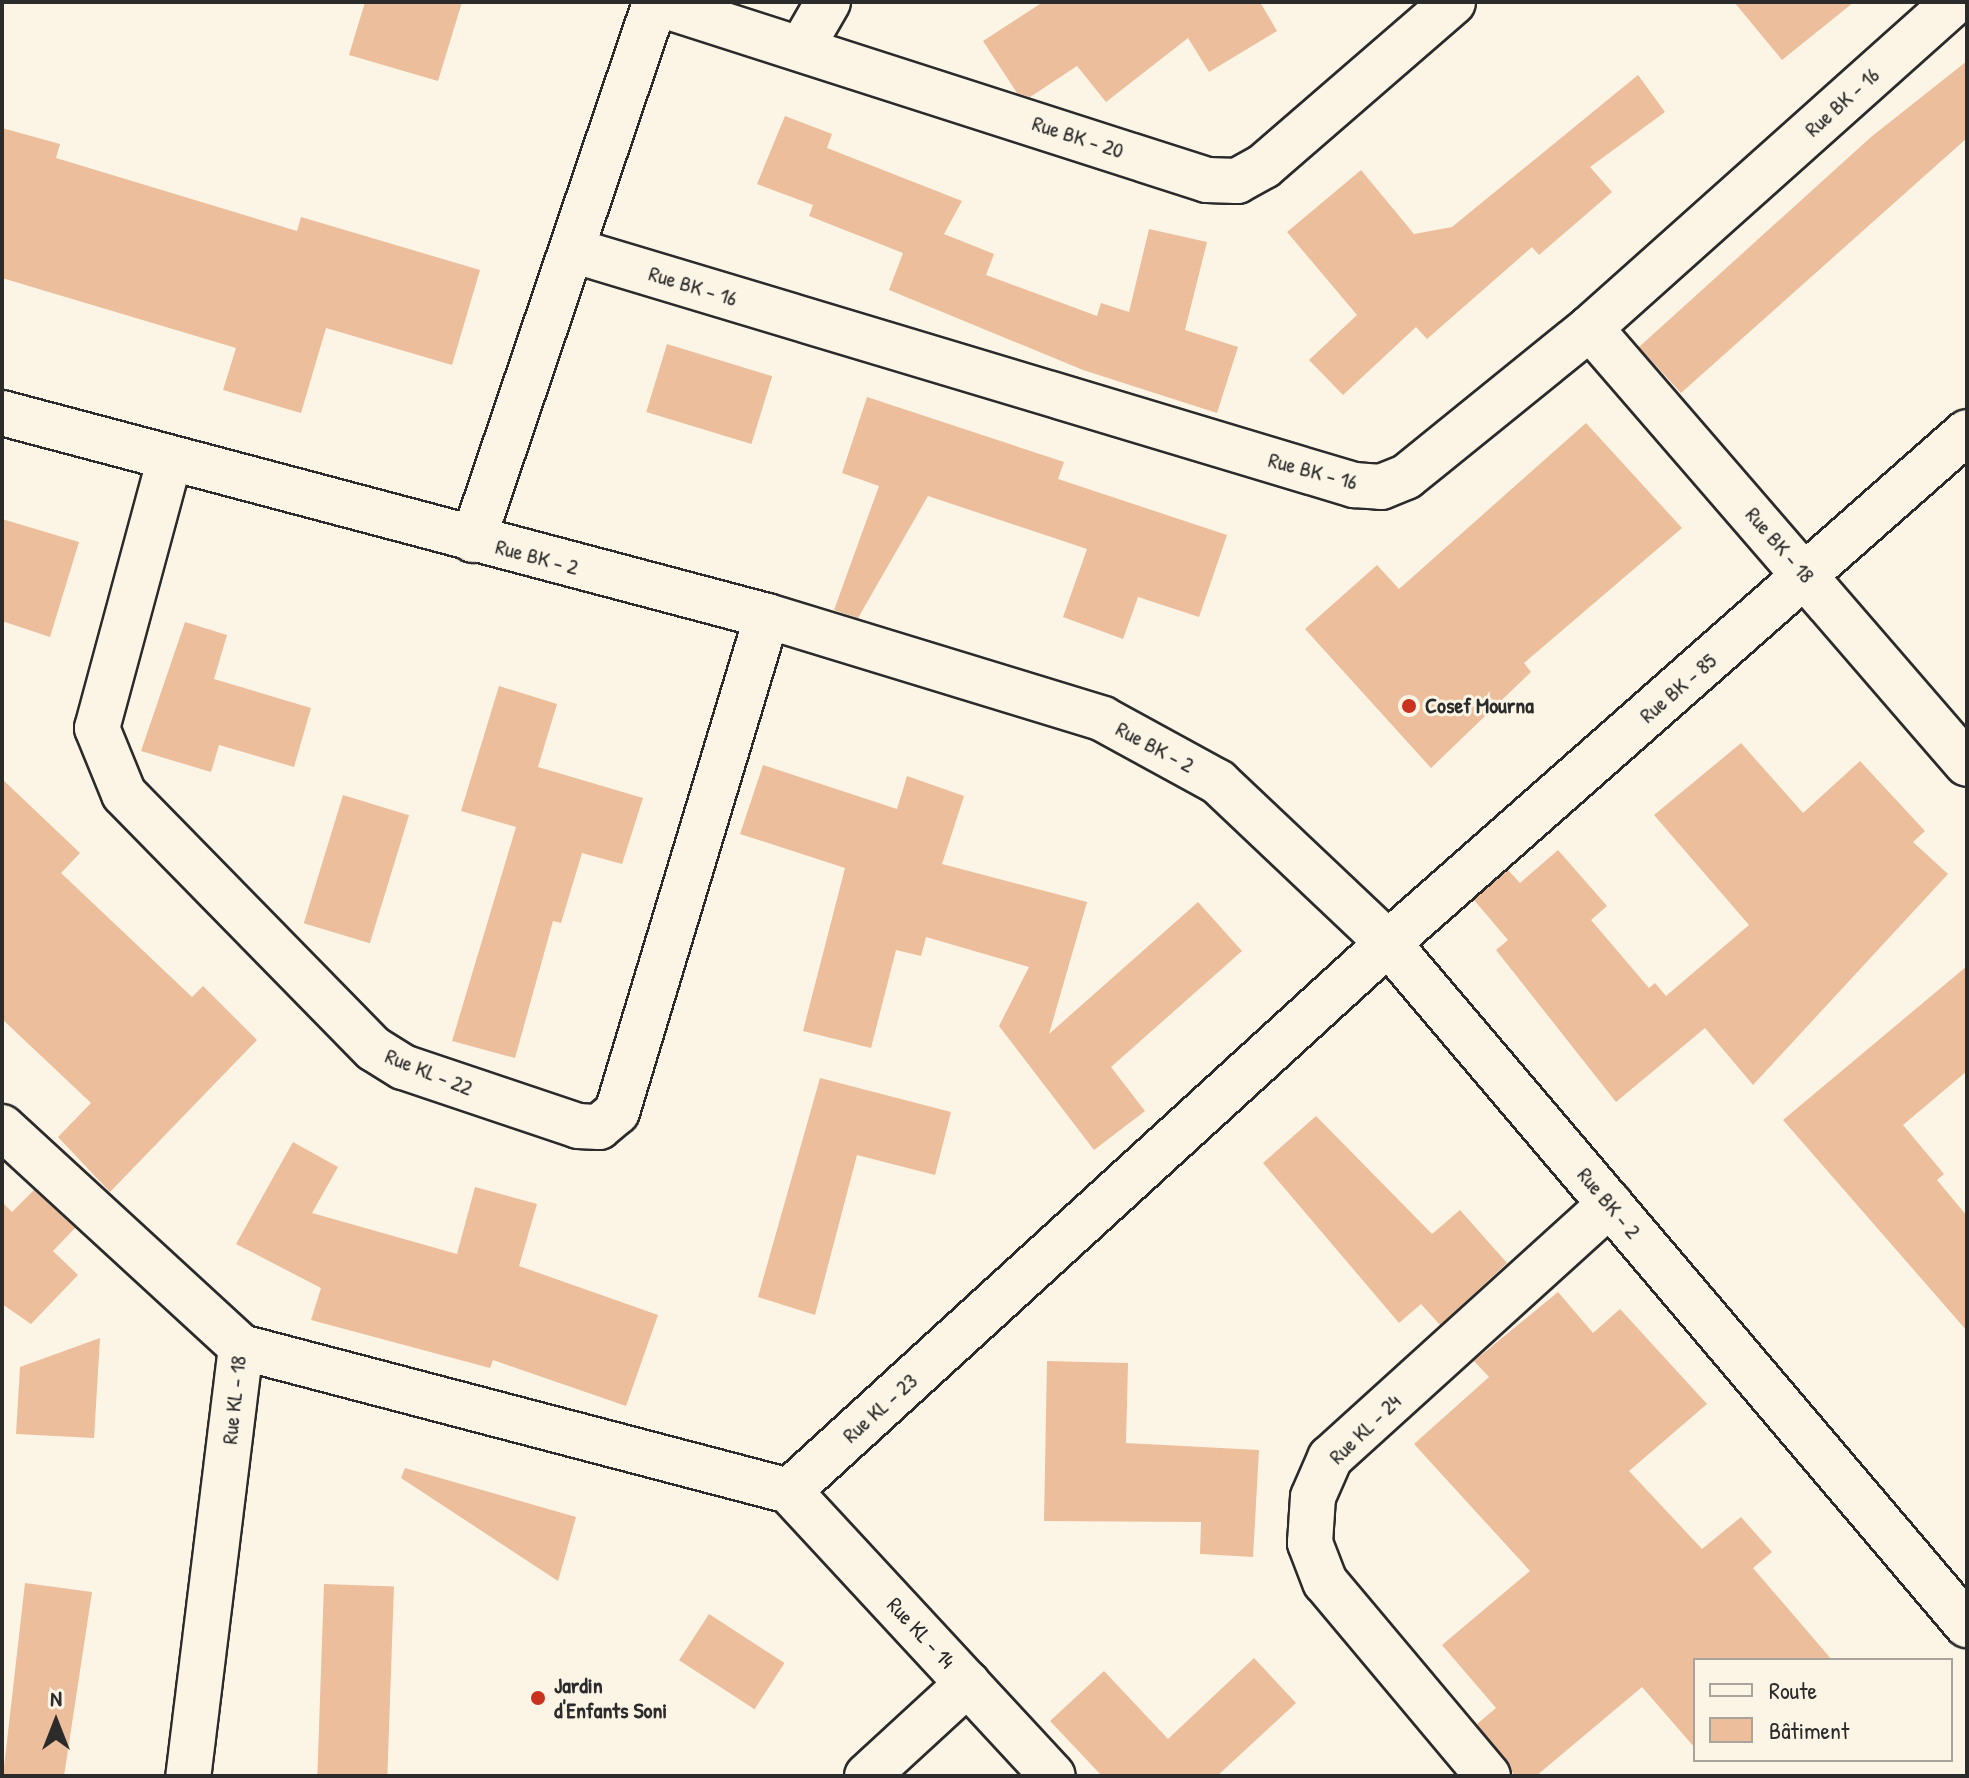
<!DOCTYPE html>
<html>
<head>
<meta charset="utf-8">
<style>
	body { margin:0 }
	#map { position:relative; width:1969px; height:1778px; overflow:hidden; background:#fcf5e5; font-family:"Patrick Hand",sans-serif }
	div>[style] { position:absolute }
	.building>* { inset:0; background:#ecbe9c; transform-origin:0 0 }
	.roads { filter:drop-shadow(2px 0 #2b2b2b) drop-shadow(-2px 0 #2b2b2b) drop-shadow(0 2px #2b2b2b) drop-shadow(0 -2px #2b2b2b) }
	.minor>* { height:44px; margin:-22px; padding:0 22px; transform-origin:22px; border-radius:22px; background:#fcf5e5 }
	.dots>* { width:22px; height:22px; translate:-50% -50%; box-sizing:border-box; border:4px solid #fcf5e5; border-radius:50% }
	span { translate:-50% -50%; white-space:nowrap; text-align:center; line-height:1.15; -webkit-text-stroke:6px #fcf5e5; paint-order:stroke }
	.street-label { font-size:22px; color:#2b2b2b }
	.poi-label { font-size:22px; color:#2b2b2b; font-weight:700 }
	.left { translate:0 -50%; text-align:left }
	.frame { position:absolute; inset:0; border:4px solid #2b2b2b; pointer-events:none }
	.legend { position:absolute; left:1693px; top:1658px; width:260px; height:104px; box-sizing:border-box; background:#fcf5e5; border:2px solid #a8a49b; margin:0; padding:10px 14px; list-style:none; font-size:24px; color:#2b2b2b }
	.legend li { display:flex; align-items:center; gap:16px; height:40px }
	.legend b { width:40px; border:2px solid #a8a49b }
	.north { position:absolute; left:16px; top:1682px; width:80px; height:80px; -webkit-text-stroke:6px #fcf5e5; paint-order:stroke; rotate:0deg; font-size:22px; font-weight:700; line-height:32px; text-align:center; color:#2b2b2b }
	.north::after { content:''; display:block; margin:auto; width:28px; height:36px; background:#2b2b2b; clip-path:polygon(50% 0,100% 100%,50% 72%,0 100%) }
</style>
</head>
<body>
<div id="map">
	<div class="building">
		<i style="clip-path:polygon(365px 2px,462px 2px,438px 81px,349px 55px)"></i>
		<i style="clip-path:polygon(1043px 2px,1260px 2px,1277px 31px,1209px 72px,1188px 38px,1106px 102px,1077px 66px,1030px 97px,1017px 93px,983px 41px)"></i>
		<i style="clip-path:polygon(1734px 2px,1854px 2px,1782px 60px)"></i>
		<i style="clip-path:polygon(1967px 61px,1967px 138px,1681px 393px,1639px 347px,1871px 137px)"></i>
		<i style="clip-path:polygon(1638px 75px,1665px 112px,1590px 167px,1612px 192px,1539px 255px,1532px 247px,1427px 339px,1416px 327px,1343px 395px,1309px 360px,1357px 315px,1287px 232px,1361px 170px,1414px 234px,1452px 227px)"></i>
		<i style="clip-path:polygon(785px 116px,832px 134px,827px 148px,962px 201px,944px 234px,994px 254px,986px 275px,1097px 316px,1101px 303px,1129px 312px,1149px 229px,1207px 242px,1185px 330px,1238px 347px,1217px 413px,1083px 370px,889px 290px,903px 253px,809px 216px,813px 205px,757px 184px)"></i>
		<i style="clip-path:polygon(2px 128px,60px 144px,56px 158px,297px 231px,301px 217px,480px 270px,452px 365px,326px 328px,301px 413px,223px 390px,236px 348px,2px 278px)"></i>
		<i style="left:667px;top:344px;width:110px;height:71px;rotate:17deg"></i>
		<i style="clip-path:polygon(867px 397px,1064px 462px,1058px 479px,1227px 535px,1199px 617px,1138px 597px,1123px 639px,1063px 617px,1087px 549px,928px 496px,858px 618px,834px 610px,879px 486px,842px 473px)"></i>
		<i style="clip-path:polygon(1586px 423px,1682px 528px,1524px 663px,1531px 672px,1431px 768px,1305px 629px,1377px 565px,1399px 589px)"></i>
		<i style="clip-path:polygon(2px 519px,79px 542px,50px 637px,2px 621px)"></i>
		<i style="clip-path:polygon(185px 622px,227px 635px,214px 679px,311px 708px,294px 767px,219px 745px,211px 772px,141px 751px)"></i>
		<i style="clip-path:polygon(499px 686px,557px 704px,538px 767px,643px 798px,622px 864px,582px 853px,561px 923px,553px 921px,515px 1058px,452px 1041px,516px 827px,461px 811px)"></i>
		<i style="clip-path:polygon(1741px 743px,1803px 813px,1860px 761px,1925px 831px,1913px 842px,1948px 874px,1753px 1085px,1705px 1028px,1616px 1102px,1496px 950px,1508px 940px,1474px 900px,1508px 870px,1520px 883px,1558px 850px,1607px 906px,1591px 920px,1649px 988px,1655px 983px,1666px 996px,1749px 925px,1654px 815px)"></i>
		<i style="clip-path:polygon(763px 765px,897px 809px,907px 776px,964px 796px,942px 864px,1087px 902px,1049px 1034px,1198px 902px,1242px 951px,1111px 1067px,1145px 1111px,1094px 1150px,999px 1026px,1029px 967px,926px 937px,921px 956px,896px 950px,871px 1048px,803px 1031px,845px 868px,740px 834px)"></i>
		<i style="clip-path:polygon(2px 779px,80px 853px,61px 873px,192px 997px,203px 986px,257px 1040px,110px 1192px,58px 1137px,91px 1103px,2px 1019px)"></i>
		<i style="left:343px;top:795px;width:69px;height:134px;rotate:17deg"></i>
		<i style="clip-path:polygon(1967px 966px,1967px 1071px,1903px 1125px,1944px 1174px,1937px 1180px,1967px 1216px,1967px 1331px,1783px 1120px)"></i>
		<i style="clip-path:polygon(820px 1078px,951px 1112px,935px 1175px,857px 1155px,815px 1315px,758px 1297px)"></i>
		<i style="clip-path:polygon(1316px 1116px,1432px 1234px,1460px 1210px,1507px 1263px,1440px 1325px,1421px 1304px,1399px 1323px,1263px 1163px)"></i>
		<i style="clip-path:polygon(293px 1142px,338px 1167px,312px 1213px,457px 1254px,475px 1187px,537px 1204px,519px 1266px,658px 1315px,626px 1406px,493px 1360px,490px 1368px,311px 1320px,321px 1288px,236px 1244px)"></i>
		<i style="clip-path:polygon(34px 1190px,75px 1228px,53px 1251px,78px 1275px,31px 1324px,2px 1304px,2px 1202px,12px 1212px)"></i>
		<i style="clip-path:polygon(1558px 1292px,1593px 1333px,1620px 1309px,1707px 1404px,1629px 1471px,1702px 1549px,1741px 1517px,1772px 1552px,1753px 1568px,1832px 1660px,1695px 1660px,1695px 1748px,1642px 1687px,1536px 1776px,1515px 1776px,1477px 1724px,1496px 1708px,1442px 1645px,1530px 1571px,1414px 1444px,1489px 1377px,1474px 1361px)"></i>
		<i style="clip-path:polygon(100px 1338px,94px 1438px,16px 1434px,20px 1367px)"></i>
		<i style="clip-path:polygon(1047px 1361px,1128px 1363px,1126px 1443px,1259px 1450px,1253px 1557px,1200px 1554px,1201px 1522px,1044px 1521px)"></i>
		<i style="clip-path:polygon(405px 1468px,576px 1517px,558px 1581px,401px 1478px)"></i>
		<i style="clip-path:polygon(25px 1583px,92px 1592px,64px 1776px,3px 1776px)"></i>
		<i style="left:324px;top:1584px;width:70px;height:192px;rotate:2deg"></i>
		<i style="left:709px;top:1614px;width:90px;height:55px;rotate:33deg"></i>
		<i style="clip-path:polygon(1254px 1658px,1296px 1703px,1217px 1776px,1102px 1776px,1050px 1721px,1104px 1671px,1168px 1739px)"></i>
	</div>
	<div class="roads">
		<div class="minor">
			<i style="left:653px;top:2px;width:582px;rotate:17.81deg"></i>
			<i style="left:1207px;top:180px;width:30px;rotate:2deg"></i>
			<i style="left:1237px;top:181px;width:31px;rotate:-29deg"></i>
			<i style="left:1264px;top:166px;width:250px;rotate:-40.9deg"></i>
			<i style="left:802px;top:47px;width:52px;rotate:-60deg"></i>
			<i style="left:572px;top:250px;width:817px;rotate:16.73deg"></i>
			<i style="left:1354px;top:485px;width:27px;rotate:4deg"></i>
			<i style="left:1381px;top:487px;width:27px;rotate:-22deg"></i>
			<i style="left:1406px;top:477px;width:237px;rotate:-39deg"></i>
			<i style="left:1590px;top:328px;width:489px;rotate:-41.8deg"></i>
			<i style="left:1590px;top:328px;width:576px;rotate:49.15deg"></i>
			<i style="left:2px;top:413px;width:791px;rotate:14.86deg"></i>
			<i style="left:767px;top:616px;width:351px;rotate:17deg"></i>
			<i style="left:1103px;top:719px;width:131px;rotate:28.7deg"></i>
			<i style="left:1218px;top:782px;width:234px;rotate:43.4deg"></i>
			<i style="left:1388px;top:943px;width:895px;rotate:49.67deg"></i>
			<i style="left:170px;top:458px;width:280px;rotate:105.1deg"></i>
			<i style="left:97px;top:728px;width:71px;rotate:67.8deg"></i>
			<i style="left:124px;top:794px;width:357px;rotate:45.6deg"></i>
			<i style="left:374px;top:1049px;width:34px;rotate:32deg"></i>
			<i style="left:403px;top:1067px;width:185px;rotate:18.6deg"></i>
			<i style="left:578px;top:1126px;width:21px;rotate:3deg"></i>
			<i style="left:599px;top:1127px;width:23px;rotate:-40deg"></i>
			<i style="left:617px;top:1112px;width:518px;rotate:-73.17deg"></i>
			<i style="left:473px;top:540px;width:567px;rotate:-71.28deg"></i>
			<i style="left:2px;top:1127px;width:325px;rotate:42.6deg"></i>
			<i style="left:241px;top:1347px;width:432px;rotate:97deg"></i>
			<i style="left:241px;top:1347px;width:567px;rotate:14.72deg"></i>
			<i style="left:789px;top:1491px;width:812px;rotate:-42.45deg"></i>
			<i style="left:1388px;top:943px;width:772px;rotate:-41.43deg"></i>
			<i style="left:789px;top:1491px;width:388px;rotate:47.2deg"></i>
			<i style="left:867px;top:1776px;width:137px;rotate:-42.6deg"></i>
			<i style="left:1488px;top:1776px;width:253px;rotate:-130deg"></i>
			<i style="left:1325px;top:1582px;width:42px;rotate:-111deg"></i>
			<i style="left:1310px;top:1543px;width:46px;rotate:-86.3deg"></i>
			<i style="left:1313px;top:1497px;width:43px;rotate:-66.4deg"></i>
			<i style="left:1330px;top:1458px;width:378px;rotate:-42.2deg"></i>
		</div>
	</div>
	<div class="dots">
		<i style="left:1409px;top:706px;background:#c8321e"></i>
		<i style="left:538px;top:1698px;background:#c8321e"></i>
	</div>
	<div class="street-label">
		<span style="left:1842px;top:102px;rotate:-42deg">Rue BK - 16</span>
		<span style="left:1078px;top:137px;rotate:18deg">Rue BK - 20</span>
		<span style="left:693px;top:286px;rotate:17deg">Rue BK - 16</span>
		<span style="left:1313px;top:471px;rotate:15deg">Rue BK - 16</span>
		<span style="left:1780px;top:545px;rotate:49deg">Rue BK - 18</span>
		<span style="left:537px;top:557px;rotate:15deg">Rue BK - 2</span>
		<span style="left:1678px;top:688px;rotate:-41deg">Rue BK - 85</span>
		<span style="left:1155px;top:747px;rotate:28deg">Rue BK - 2</span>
		<span style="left:429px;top:1072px;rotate:22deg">Rue KL - 22</span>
		<span style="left:1609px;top:1203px;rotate:50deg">Rue BK - 2</span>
		<span style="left:234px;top:1400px;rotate:-84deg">Rue KL - 18</span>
		<span style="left:880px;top:1408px;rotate:-42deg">Rue KL - 23</span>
		<span style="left:1365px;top:1429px;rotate:-44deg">Rue KL - 24</span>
		<span style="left:921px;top:1633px;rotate:47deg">Rue KL - 14</span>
	</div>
	<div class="poi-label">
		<span class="left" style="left:1425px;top:706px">Cosef Mourna</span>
		<span class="left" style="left:554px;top:1698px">Jardin<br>d'Enfants Soni</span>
	</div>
	<div class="frame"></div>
	<ul class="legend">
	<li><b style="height:10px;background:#fcf5e5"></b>Route</li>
	<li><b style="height:22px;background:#ecbe9c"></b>Bâtiment</li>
	</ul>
	<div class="north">N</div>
</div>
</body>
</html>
